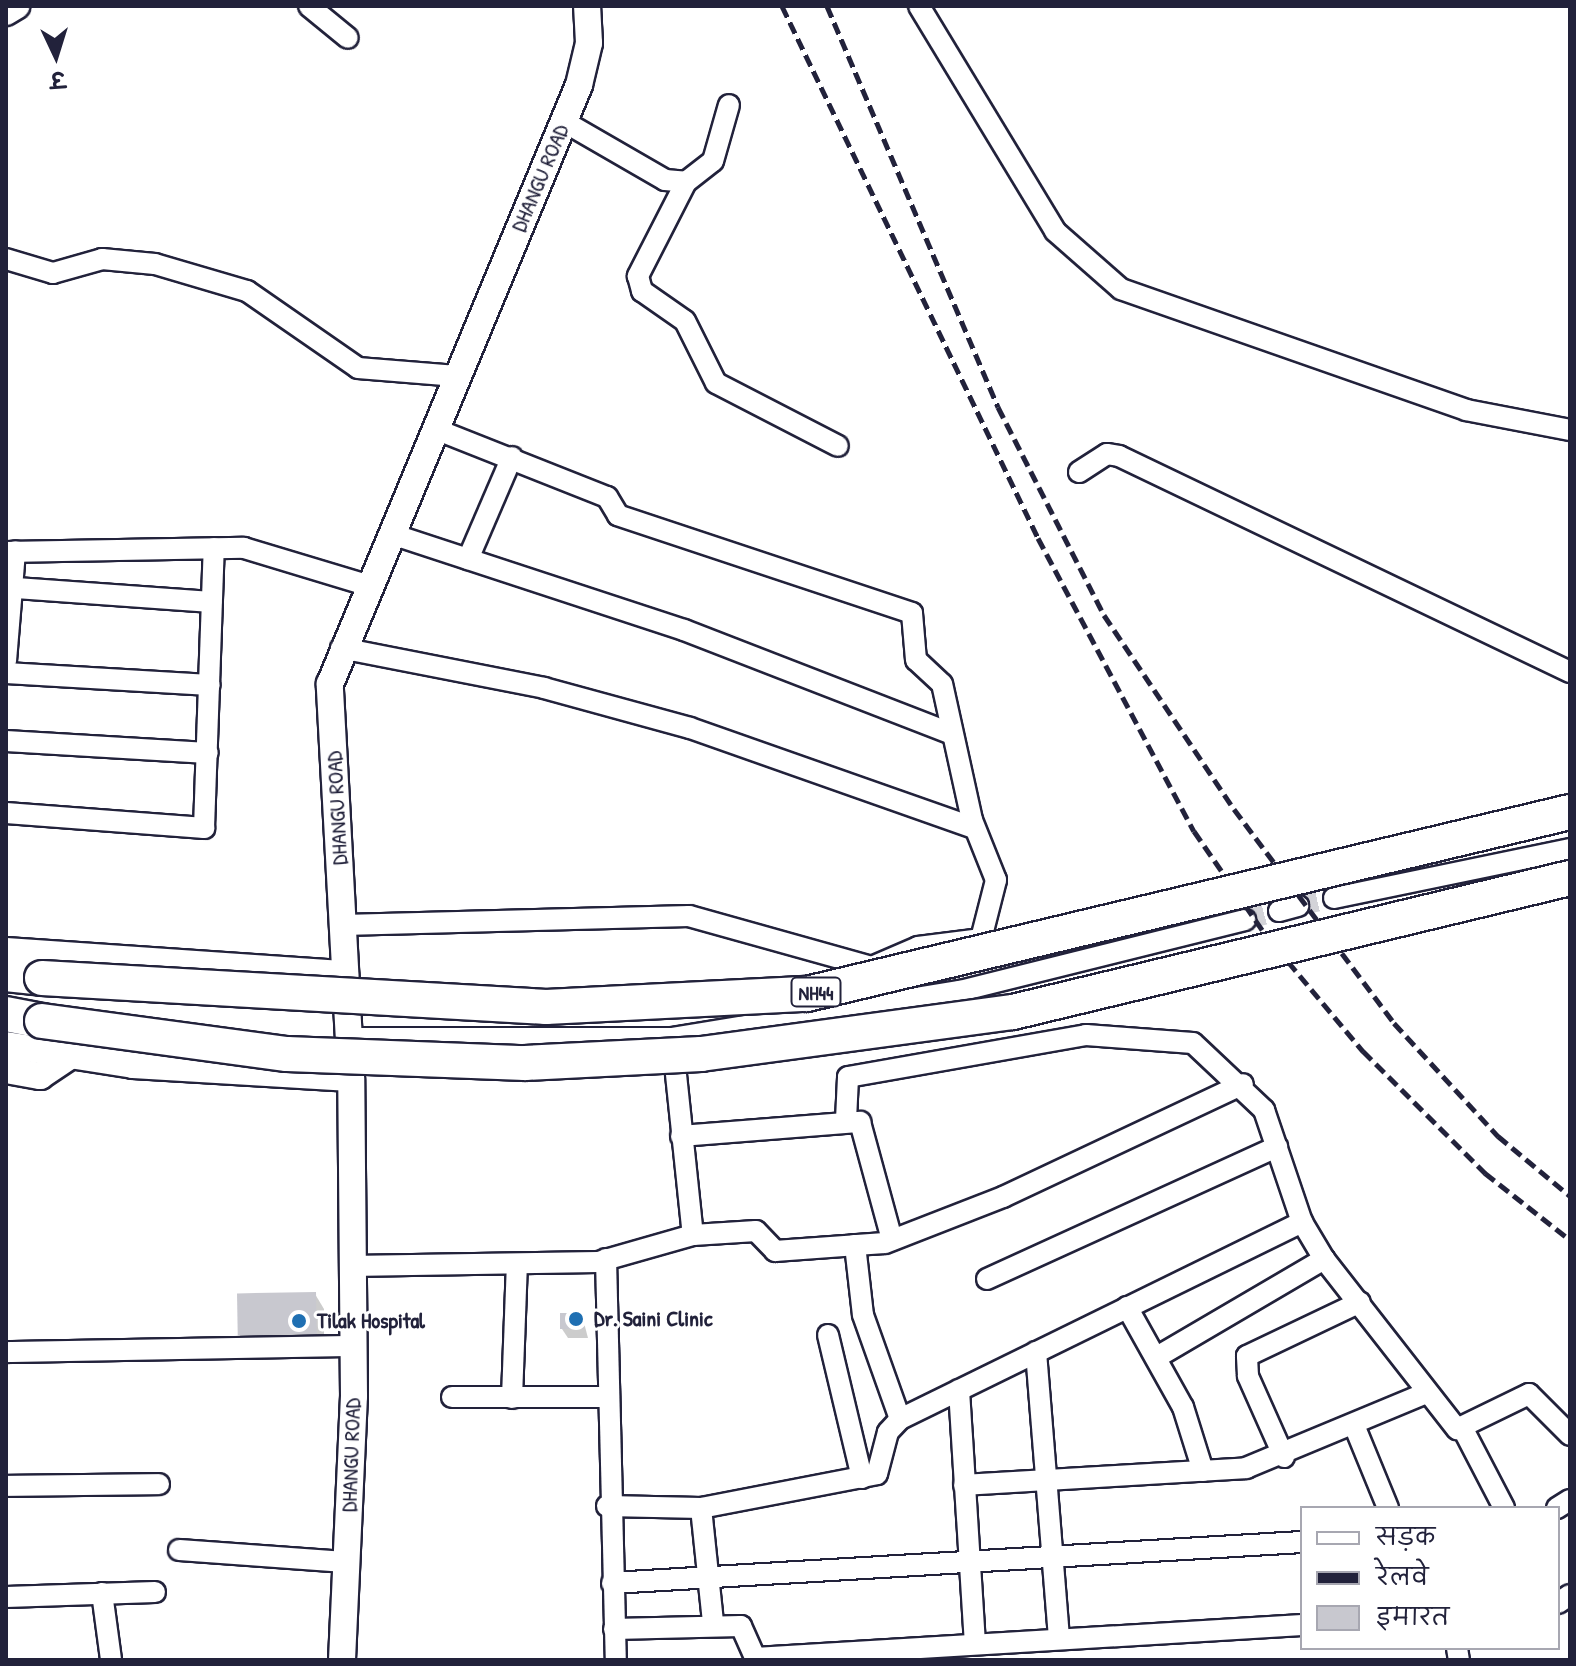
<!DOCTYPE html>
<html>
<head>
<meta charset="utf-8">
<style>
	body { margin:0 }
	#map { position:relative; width:1576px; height:1666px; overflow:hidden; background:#fff; font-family:"Patrick Hand","Playpen Sans Deva",sans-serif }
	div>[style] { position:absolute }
	.shadow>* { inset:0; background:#0003 }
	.building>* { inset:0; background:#c8c8cf; transform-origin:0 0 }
	.minor-tunnel>* { height:20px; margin-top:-10px; transform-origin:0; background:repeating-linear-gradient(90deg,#d3d3d8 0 20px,transparent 0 30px) }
	.roads { filter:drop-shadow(2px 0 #22223b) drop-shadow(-2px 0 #22223b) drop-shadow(0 2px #22223b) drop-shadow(0 -2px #22223b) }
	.minor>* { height:20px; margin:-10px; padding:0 10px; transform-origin:10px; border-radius:10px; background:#fff }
	.tertiary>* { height:26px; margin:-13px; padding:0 13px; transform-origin:13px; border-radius:13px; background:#fff }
	.trunk>* { height:34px; margin:-17px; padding:0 17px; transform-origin:17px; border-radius:17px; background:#fff }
	.rail>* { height:5px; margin-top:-2.5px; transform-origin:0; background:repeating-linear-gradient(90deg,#22223b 0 12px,transparent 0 18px) }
	.bridges { filter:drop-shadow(2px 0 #22223b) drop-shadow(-2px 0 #22223b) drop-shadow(0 2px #22223b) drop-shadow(0 -2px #22223b) }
	.trunk-bridge>* { height:34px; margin:-17px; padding:0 17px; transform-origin:17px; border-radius:17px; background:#fff }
	.dots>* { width:22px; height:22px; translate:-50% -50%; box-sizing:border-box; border:4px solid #fff; border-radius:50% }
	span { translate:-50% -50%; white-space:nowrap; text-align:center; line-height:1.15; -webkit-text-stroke:6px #fff; paint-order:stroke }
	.shield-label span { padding:2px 6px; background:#fff; border:2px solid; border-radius:6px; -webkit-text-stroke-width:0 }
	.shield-label { font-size:20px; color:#22223b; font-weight:700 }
	.street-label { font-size:22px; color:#22223b }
	.poi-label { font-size:22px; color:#22223b; font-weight:700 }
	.left { translate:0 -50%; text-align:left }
	.frame { position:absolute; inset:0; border:8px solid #22223b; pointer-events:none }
	.legend { position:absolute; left:1300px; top:1506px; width:260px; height:144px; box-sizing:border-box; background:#fff; border:2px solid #a7a7b1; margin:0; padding:10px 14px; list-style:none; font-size:24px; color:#22223b }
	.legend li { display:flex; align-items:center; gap:16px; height:40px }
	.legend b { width:40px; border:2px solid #a7a7b1 }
	.north { position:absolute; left:16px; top:16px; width:80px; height:80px; -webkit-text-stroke:6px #fff; paint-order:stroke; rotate:176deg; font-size:22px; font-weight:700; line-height:32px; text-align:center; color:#22223b }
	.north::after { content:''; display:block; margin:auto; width:28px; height:36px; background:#22223b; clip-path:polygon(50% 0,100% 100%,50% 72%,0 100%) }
</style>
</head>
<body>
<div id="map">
	<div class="shadow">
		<i style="clip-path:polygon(315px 1294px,324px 1309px,324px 1348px,248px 1349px,239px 1334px)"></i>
		<i style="clip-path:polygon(582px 1315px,588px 1338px,568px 1338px,562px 1329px)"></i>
	</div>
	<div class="building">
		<i style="left:316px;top:1292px;width:42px;height:79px;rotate:89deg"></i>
		<i style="left:560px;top:1313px;width:24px;height:16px"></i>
	</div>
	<div class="minor-tunnel">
		<i style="left:1298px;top:906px;width:37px;rotate:-13deg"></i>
		<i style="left:1245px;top:920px;width:35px;rotate:-15deg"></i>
	</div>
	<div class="roads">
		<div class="minor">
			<i style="left:309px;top:6px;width:50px;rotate:39.4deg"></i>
			<i style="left:919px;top:6px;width:263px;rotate:58.8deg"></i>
			<i style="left:1055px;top:231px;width:88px;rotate:41.3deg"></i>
			<i style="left:1121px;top:289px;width:366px;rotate:19.3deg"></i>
			<i style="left:1466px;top:410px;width:106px;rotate:10.9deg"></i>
			<i style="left:563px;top:121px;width:118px;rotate:30deg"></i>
			<i style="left:665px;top:180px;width:21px;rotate:5deg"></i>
			<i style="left:686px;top:182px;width:34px;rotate:-38deg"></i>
			<i style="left:713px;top:161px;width:58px;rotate:-74.1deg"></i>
			<i style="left:686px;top:182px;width:106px;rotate:117.1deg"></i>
			<i style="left:638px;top:276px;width:16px;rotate:75deg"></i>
			<i style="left:642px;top:291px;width:52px;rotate:34.9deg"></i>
			<i style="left:685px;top:321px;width:69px;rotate:63.4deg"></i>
			<i style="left:716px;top:383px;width:137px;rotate:27.3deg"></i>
			<i style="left:6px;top:259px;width:49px;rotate:16.6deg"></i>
			<i style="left:53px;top:273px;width:51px;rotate:-15.9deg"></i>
			<i style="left:102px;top:259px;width:53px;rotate:5.4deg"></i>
			<i style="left:155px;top:264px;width:96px;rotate:16.4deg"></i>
			<i style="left:247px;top:291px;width:135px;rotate:34.7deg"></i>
			<i style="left:358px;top:368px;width:99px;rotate:4.6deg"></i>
			<i style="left:1079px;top:472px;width:33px;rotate:-33deg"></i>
			<i style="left:1107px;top:454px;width:12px;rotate:9deg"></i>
			<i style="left:1119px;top:456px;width:500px;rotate:25.59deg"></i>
			<i style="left:392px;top:534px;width:307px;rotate:18.2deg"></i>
			<i style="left:684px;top:630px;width:285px;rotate:21.2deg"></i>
			<i style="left:6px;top:552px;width:238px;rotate:-1deg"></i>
			<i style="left:244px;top:548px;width:132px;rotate:16.8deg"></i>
			<i style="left:468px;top:559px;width:111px;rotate:-66.7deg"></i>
			<i style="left:16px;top:588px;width:196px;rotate:4.1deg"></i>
			<i style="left:341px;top:648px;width:207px;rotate:11.1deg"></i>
			<i style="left:544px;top:688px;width:151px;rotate:15.3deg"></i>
			<i style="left:690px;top:728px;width:301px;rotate:19.4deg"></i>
			<i style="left:6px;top:661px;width:110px;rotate:-85.3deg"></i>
			<i style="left:6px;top:673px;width:204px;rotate:3.4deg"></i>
			<i style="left:6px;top:741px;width:202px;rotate:3.4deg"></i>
			<i style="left:6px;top:813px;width:199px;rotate:4.3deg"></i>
			<i style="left:204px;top:828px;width:280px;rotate:-88deg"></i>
			<i style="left:1334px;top:898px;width:241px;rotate:-11.7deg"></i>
			<i style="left:1279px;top:911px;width:20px;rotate:-15deg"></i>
			<i style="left:343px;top:925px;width:346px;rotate:-1.5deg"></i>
			<i style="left:689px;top:916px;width:190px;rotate:15.6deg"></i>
			<i style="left:872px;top:967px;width:50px;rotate:-23.5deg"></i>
			<i style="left:918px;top:947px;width:64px;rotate:-7.2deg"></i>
			<i style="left:981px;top:939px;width:61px;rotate:-75.7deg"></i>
			<i style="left:996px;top:880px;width:65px;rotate:-111.8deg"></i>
			<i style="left:972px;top:820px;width:139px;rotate:-102.4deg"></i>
			<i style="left:942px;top:684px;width:35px;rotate:-137deg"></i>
			<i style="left:916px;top:660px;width:47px;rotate:-94.9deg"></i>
			<i style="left:912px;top:613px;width:310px;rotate:-161.6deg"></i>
			<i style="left:618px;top:515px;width:21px;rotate:-121deg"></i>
			<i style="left:607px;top:497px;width:185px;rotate:-158.4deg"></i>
			<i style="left:348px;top:1038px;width:324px"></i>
			<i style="left:672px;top:1038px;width:292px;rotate:-9.3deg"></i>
			<i style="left:960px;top:991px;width:294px;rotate:-14deg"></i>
			<i style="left:673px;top:1046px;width:190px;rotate:84deg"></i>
			<i style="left:846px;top:1120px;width:43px;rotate:-87.3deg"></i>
			<i style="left:848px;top:1077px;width:242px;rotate:-10deg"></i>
			<i style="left:1086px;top:1035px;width:107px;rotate:4.3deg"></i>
			<i style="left:1193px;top:1043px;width:98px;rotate:43.3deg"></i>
			<i style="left:1264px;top:1110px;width:118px;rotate:71.3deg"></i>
			<i style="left:1302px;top:1222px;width:43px;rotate:59.3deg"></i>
			<i style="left:1324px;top:1259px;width:216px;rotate:52deg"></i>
			<i style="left:1457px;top:1429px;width:80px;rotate:-25.9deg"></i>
			<i style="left:1529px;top:1394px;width:58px;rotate:45deg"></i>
			<i style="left:681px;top:1136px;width:180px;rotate:-4.5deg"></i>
			<i style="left:860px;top:1122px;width:122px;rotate:74.8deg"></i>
			<i style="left:855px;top:1245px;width:70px;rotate:83.5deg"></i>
			<i style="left:863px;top:1315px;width:110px;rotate:70.4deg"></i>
			<i style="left:606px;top:1259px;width:401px;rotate:88.6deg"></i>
			<i style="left:350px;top:1266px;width:248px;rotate:-0.9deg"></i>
			<i style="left:598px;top:1262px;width:99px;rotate:-15.9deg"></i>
			<i style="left:693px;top:1235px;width:63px;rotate:-3.6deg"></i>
			<i style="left:756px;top:1231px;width:28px;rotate:46deg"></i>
			<i style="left:775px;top:1251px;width:110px;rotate:-4.2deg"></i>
			<i style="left:885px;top:1243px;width:127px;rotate:-21.3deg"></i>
			<i style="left:1003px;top:1197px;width:265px;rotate:-25.2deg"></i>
			<i style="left:987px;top:1279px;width:319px;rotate:-24.5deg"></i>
			<i style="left:1127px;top:1307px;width:115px;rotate:60.8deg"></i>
			<i style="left:1183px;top:1407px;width:67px;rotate:72.6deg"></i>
			<i style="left:828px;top:1335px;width:147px;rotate:76.6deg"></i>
			<i style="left:6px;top:1352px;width:346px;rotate:-1deg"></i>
			<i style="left:1036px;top:1352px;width:286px;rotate:85.4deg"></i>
			<i style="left:1157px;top:1357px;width:194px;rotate:-30.4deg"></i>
			<i style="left:959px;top:1390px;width:254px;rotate:86.4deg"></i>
			<i style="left:452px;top:1397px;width:153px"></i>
			<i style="left:512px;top:1398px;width:134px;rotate:-87.9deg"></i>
			<i style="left:1354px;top:1425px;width:90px;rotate:67.7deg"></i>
			<i style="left:1464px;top:1431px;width:87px;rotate:62.5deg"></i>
			<i style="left:1284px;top:1457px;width:89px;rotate:-114deg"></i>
			<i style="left:1248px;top:1376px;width:20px;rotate:-93deg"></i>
			<i style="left:1247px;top:1356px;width:125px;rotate:-25.5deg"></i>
			<i style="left:964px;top:1485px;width:283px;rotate:-3.4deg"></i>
			<i style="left:1246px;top:1468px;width:195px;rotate:-22.6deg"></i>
			<i style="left:6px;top:1486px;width:153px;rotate:-0.7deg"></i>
			<i style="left:607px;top:1506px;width:94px;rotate:1.2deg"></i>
			<i style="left:701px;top:1508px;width:179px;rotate:-10.9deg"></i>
			<i style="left:877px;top:1474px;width:43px;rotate:-75.3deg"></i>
			<i style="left:888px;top:1432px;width:18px;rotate:-47deg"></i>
			<i style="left:900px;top:1419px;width:448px;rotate:-26.1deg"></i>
			<i style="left:701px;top:1508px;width:116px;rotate:84deg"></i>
			<i style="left:1557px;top:1508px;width:15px;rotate:-32deg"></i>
			<i style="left:179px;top:1550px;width:167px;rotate:4.1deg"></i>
			<i style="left:612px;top:1583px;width:691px;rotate:-3.4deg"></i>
			<i style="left:102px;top:1593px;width:68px;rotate:82.3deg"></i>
			<i style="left:6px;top:1597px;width:149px;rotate:-1.9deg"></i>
			<i style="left:1558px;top:1603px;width:14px;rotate:-34deg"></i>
			<i style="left:614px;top:1629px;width:127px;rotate:-1.4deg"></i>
			<i style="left:741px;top:1626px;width:35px;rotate:66deg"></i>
			<i style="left:755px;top:1658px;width:548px;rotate:-3.45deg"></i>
			<i style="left:1457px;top:1648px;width:12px;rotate:81deg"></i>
		</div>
		<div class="tertiary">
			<i style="left:6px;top:12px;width:12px;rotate:-31deg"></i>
			<i style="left:6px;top:951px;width:340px;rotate:3.9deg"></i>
			<i style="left:6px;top:1045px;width:129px;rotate:8.9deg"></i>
			<i style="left:133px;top:1065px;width:218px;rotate:3.4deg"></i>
			<i style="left:6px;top:1070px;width:35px;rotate:10deg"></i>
			<i style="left:40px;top:1076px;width:36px;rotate:-34deg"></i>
			<i style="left:342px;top:1660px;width:264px;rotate:-87.4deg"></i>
			<i style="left:354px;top:1396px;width:318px;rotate:-90.5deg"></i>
			<i style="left:351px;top:1078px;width:395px;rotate:-93.1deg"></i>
			<i style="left:330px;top:684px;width:649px;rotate:-67.43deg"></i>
			<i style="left:579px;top:85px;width:43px;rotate:-76.6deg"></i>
			<i style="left:589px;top:43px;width:37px;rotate:-93deg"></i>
		</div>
		<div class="trunk">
			<i style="left:6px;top:974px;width:36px;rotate:6deg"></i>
			<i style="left:6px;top:1014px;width:37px;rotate:11deg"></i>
		</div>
	</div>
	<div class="rail">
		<i style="left:782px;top:6px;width:590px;rotate:64.3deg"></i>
		<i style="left:1038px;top:538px;width:332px;rotate:62deg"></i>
		<i style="left:1194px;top:831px;width:125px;rotate:55.4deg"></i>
		<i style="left:1265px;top:934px;width:153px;rotate:50.1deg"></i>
		<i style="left:1363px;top:1051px;width:173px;rotate:45deg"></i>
		<i style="left:1485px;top:1173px;width:108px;rotate:38.2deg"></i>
		<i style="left:827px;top:6px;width:436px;rotate:66.9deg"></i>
		<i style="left:998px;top:407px;width:233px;rotate:63deg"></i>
		<i style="left:1104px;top:615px;width:234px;rotate:56.2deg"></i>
		<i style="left:1234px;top:809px;width:267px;rotate:53.2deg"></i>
		<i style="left:1394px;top:1023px;width:154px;rotate:47.4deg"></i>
		<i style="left:1498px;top:1136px;width:94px;rotate:39.8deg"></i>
	</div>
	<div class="bridges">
		<div class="trunk-bridge">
			<i style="left:42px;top:978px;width:505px;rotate:3.29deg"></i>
			<i style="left:546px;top:1007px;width:261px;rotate:-2.9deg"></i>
			<i style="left:807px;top:994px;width:784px;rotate:-13.42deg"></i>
			<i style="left:42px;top:1021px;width:247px;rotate:7.7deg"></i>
			<i style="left:287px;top:1054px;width:238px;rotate:2.2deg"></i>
			<i style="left:525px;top:1063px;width:176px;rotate:-2.9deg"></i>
			<i style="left:701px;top:1054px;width:315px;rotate:-7.7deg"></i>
			<i style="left:1013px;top:1012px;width:573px;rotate:-13.53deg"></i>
		</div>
	</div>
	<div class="dots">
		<i style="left:576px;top:1319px;background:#1f6fb2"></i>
		<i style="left:299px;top:1321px;background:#1f6fb2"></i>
	</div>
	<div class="shield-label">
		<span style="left:816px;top:992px">NH44</span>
	</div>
	<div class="street-label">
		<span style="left:540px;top:178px;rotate:-67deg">DHANGU ROAD</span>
		<span style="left:337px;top:808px;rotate:-93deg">DHANGU ROAD</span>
		<span style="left:351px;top:1455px;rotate:-88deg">DHANGU ROAD</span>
	</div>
	<div class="poi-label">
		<span class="left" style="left:594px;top:1319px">Dr. Saini Clinic</span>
		<span class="left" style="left:317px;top:1321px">Tilak Hospital</span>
	</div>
	<div class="frame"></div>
	<ul class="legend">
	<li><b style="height:10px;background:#fff"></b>सड़क</li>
	<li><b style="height:10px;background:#22223b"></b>रेलवे</li>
	<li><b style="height:22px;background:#c8c8cf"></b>इमारत</li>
	</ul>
	<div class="north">उ</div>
</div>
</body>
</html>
